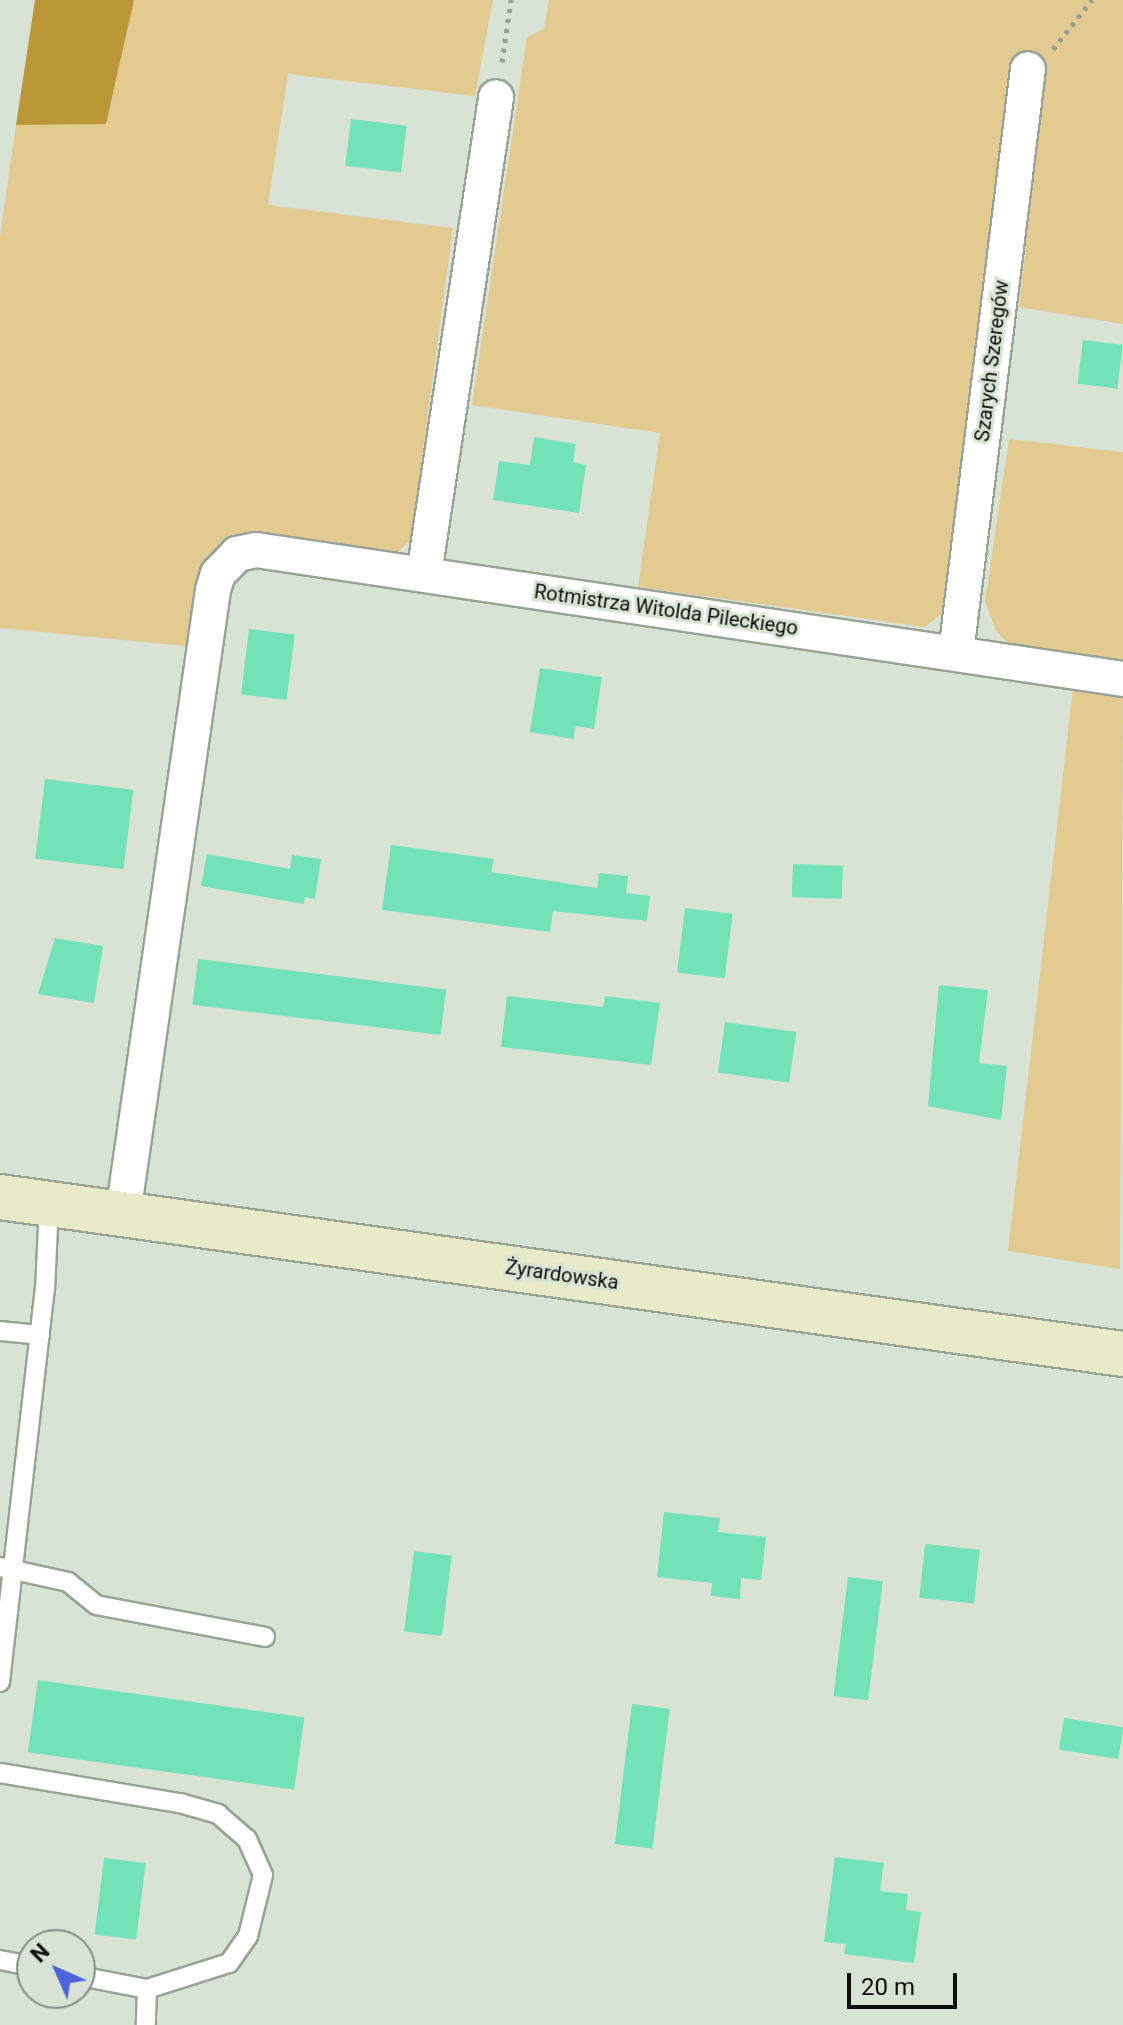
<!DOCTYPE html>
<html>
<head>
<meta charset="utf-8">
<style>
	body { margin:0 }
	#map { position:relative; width:1123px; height:2025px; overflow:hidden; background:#d8e3d6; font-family:Roboto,sans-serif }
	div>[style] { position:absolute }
	.green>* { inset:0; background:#e2ca91 }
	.forest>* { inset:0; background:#bc9738 }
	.building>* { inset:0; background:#74e2b8; transform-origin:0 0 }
	.path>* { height:5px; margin-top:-2.5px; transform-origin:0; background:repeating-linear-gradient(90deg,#969f95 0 4px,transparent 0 10px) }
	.roads { filter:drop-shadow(2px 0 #98a396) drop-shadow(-2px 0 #98a396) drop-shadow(0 2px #98a396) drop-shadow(0 -2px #98a396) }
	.lane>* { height:18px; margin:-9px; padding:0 9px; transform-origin:9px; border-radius:9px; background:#fff }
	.street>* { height:34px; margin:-17px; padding:0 17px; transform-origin:17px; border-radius:17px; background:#fff }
	.secondary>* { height:44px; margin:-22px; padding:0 22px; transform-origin:22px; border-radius:22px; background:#e8ebc7 }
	span { translate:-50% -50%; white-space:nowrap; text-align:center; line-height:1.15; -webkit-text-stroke:6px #d8e3d6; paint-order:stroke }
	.street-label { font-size:20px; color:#0c0f0b }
	.north { position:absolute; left:16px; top:1929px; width:80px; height:80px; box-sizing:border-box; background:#d8e3d6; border:2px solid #868e85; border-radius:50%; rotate:315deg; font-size:22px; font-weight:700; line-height:32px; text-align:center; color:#0c0f0b }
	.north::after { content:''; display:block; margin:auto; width:28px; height:36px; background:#4f63d8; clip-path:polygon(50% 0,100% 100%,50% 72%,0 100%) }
	.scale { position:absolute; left:847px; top:1973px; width:110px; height:36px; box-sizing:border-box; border:4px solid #0c0f0b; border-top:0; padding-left:10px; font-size:24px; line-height:28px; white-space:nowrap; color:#0c0f0b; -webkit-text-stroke:6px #d8e3d6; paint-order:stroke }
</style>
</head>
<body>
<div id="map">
	<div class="green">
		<i style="clip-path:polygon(134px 0,493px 0,475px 96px,288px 74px,268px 205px,453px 228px,411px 539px,396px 554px,243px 538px,196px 647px,0 628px,0 236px,16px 125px,106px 124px)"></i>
		<i style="clip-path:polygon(549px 0,1123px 0,1123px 324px,1019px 307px,1045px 76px,1017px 58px,949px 607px,925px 627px,638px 587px,660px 433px,472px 405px,527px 37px,544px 29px)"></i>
		<i style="clip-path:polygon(1009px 439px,1123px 452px,1123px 666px,1017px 652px,996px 631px,985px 601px)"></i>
		<i style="clip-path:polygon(1073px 688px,1123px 696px,1120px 1269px,1008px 1251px)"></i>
	</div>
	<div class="forest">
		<i style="clip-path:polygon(35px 0,134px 0,106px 124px,16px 125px)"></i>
	</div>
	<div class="building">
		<i style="left:351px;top:119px;width:56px;height:47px;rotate:7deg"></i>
		<i style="left:1083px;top:340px;width:40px;height:44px;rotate:7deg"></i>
		<i style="clip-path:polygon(534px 437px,576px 444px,573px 462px,586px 465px,579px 513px,493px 500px,499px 461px,530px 465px)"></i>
		<i style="left:249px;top:629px;width:46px;height:66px;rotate:7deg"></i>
		<i style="clip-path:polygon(540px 668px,602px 677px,594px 729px,575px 726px,574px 739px,530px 732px)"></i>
		<i style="left:45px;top:779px;width:89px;height:80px;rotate:7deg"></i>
		<i style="clip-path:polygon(391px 845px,494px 859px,491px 872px,597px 888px,599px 873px,628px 876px,626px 893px,650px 896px,647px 921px,553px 911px,550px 932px,382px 910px)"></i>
		<i style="clip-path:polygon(207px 854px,290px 869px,292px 855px,321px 859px,315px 899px,305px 897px,304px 904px,201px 886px)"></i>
		<i style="left:793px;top:864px;width:50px;height:33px;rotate:2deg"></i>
		<i style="left:685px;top:908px;width:48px;height:65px;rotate:7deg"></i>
		<i style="clip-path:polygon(55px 938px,103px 946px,94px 1003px,38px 994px)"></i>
		<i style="left:198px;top:959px;width:250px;height:46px;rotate:7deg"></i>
		<i style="clip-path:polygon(939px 985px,988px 990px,979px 1063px,1007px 1066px,1001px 1120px,928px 1106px)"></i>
		<i style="clip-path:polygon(507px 996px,603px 1007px,605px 996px,660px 1003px,651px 1065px,501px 1047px)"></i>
		<i style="left:725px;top:1022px;width:72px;height:51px;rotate:8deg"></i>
		<i style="clip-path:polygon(664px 1512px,720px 1518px,718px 1532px,766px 1537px,761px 1580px,741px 1578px,740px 1599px,711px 1596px,712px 1583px,657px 1577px)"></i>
		<i style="left:925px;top:1544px;width:55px;height:54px;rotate:6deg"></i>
		<i style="left:414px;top:1551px;width:38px;height:81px;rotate:7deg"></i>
		<i style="left:848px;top:1577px;width:35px;height:120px;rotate:7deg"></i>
		<i style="left:38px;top:1680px;width:269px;height:73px;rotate:8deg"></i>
		<i style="left:632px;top:1704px;width:38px;height:141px;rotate:7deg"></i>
		<i style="left:1064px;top:1718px;width:60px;height:32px;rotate:9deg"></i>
		<i style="clip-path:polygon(835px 1857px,884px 1863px,880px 1891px,908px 1894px,906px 1910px,921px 1912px,914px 1963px,844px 1954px,846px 1944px,824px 1942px)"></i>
		<i style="left:104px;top:1858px;width:42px;height:77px;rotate:7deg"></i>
	</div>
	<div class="path">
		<i style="left:1053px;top:49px;width:63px;rotate:-51.5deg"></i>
		<i style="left:502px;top:62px;width:63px;rotate:-81.7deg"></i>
	</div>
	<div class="roads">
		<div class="lane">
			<i style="left:0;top:1331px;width:40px;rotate:5.7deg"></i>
			<i style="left:0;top:1567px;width:70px;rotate:12.4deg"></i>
			<i style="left:68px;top:1582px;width:36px;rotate:39deg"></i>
			<i style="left:96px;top:1605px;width:172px;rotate:10.7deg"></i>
			<i style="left:0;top:1682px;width:395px;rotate:-83.5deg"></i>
			<i style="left:45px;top:1290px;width:86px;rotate:-87.3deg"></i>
			<i style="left:0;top:1773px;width:182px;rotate:9.5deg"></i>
			<i style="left:180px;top:1803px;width:40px;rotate:16deg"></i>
			<i style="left:218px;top:1814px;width:38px;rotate:41deg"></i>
			<i style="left:247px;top:1839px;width:39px;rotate:66deg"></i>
			<i style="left:263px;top:1875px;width:63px;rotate:103.8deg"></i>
			<i style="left:248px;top:1936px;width:33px;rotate:125deg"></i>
			<i style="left:229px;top:1963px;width:86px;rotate:162.4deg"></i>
			<i style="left:0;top:1960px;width:33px;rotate:11deg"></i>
			<i style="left:80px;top:1976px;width:68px;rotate:11deg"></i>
			<i style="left:147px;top:1989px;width:36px;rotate:92deg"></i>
		</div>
		<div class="street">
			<i style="left:424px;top:574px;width:482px;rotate:-81.4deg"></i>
			<i style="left:956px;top:653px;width:588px;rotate:-82.97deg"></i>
			<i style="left:123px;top:1214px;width:630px;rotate:-81.79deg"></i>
			<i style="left:213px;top:590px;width:17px;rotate:-73deg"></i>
			<i style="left:218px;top:574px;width:28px;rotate:-46deg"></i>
			<i style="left:237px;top:554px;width:19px;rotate:-12deg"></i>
			<i style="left:256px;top:550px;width:877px;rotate:8.46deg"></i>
		</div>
		<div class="secondary">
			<i style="left:0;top:1197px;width:1134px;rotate:7.96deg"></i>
		</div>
	</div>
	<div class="street-label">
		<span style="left:992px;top:361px;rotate:-83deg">Szarych Szeregów</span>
		<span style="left:666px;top:610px;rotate:8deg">Rotmistrza Witolda Pileckiego</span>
		<span style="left:562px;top:1275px;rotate:8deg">Żyrardowska</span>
	</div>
	<div class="north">N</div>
	<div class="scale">20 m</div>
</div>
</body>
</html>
